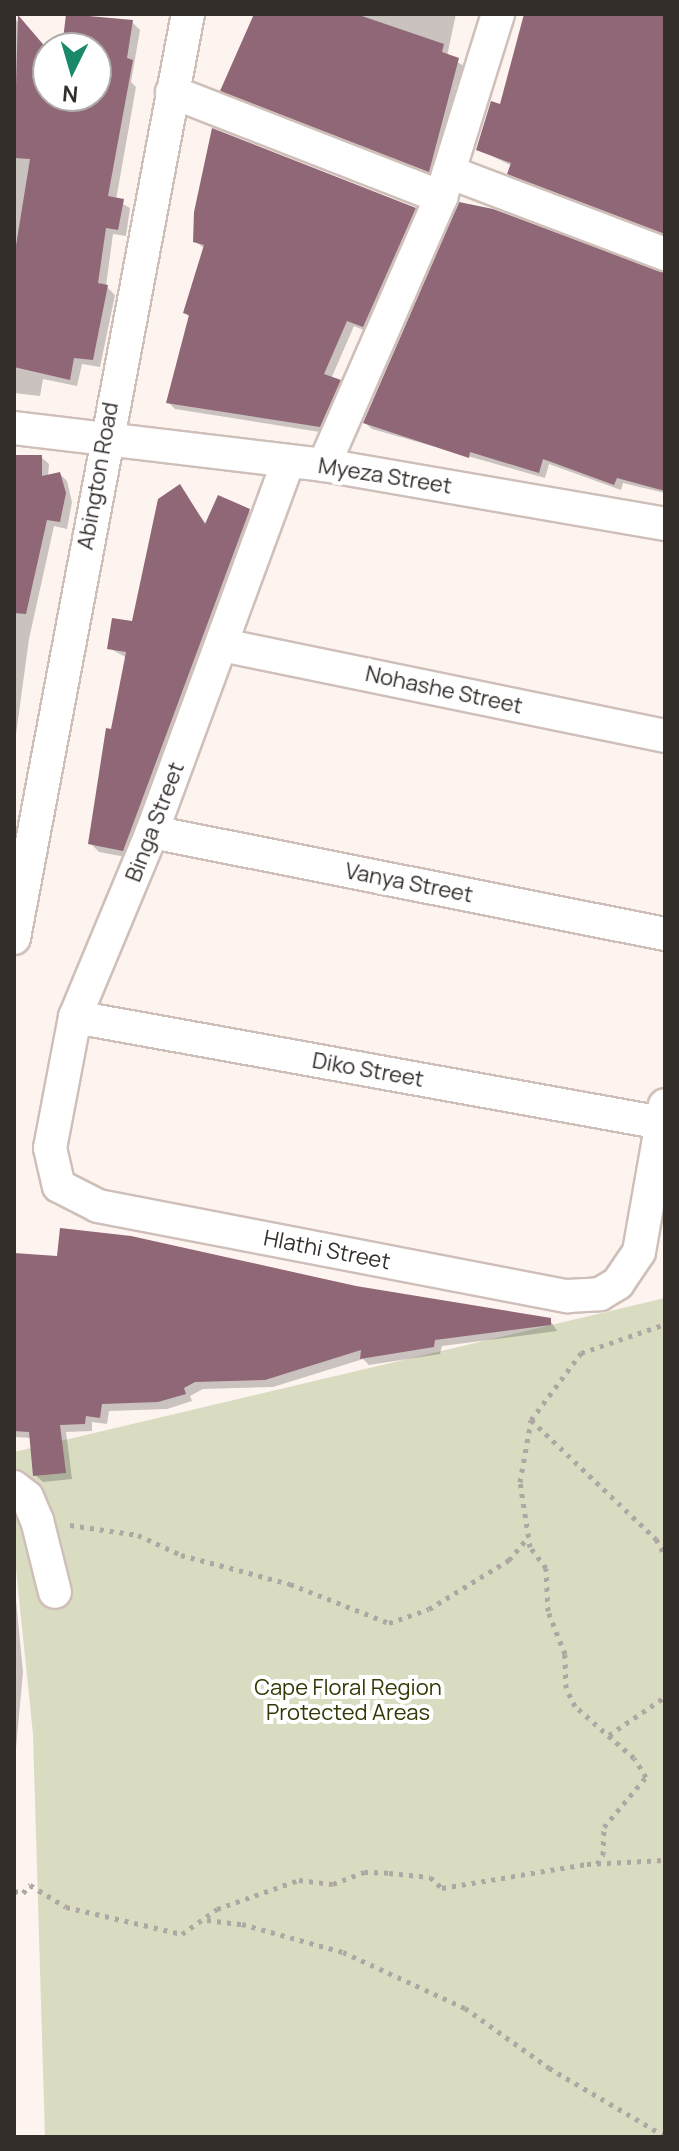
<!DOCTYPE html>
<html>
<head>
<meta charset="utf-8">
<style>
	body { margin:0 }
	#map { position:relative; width:679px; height:2151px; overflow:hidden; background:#fdf3ef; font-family:Manrope,sans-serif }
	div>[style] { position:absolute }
	.green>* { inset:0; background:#d9dcc1 }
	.shadow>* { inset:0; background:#0003 }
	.building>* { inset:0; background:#906777 }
	.path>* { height:5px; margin-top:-2.5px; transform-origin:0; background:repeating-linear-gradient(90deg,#afa7a3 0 4px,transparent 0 10px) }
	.roads { filter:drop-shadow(2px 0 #cfbfb9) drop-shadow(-2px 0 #cfbfb9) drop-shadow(0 2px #cfbfb9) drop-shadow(0 -2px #cfbfb9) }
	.minor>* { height:32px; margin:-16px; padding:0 16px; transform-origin:16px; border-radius:16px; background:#fff }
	span { translate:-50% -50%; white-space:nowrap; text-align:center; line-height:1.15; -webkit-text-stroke:8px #fff; paint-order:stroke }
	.street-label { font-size:22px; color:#342e2b }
	.park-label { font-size:22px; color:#353804 }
	.frame { position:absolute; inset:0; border:16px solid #342e2b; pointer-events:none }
	.north { position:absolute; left:32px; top:32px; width:80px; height:80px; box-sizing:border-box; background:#fff; border:2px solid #aeabaa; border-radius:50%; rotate:185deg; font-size:22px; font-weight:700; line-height:32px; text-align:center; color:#342e2b }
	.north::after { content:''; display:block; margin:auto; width:28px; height:36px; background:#198969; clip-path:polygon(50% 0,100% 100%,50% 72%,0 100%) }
</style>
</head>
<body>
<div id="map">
	<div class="green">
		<i style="clip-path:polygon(665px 1298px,665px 2137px,45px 2137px,33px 1734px,14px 1550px,14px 1452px)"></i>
	</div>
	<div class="shadow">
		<i style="clip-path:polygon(68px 14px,132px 22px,140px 30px,131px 82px,136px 87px,116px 200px,130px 208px,126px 236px,113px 234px,106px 286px,115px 295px,100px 367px,82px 364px,77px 386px,43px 379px,40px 396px,14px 393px,14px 18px,48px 52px,48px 96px,96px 96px,96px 48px,64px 48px)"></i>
		<i style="clip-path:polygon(256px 14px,456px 14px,447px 56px,464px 66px,455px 89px,460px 94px,435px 176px,228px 96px,222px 90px)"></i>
		<i style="clip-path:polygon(526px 14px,665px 14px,665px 236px,515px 180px,509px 173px,512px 166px,478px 149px,502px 107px)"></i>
		<i style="clip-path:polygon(415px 209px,421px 216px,370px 333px,354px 326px,331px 379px,346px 388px,326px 433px,175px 409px,168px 402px,191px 318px,185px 313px,205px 249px,195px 241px)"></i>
		<i style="clip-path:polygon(665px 273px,665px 493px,623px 483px,621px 490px,549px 464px,545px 478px,372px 429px,365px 423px)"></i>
		<i style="clip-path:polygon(14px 457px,41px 457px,49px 464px,48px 477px,60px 474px,67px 481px,72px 502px,67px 529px,54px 526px,29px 639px,14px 749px)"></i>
		<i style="clip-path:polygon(179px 487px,207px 525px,249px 511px,257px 519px,131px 858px,99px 852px,91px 844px,127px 658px,109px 648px,133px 624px)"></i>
		<i style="clip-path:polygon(14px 1267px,355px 1287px,550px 1320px,557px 1331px,442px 1346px,440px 1354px,369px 1365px,363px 1359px,273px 1387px,203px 1389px,190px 1396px,192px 1401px,167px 1409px,109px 1411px,107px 1424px,92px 1422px,92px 1431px,66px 1432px,72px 1479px,43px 1482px,35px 1475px,32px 1438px,14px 1437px)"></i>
		<i style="clip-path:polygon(14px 1579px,23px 1672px,14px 1770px)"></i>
	</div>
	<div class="building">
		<i style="clip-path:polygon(66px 14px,133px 20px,127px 58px,133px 60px,108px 196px,124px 199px,118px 230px,106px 228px,98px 283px,108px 285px,93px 360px,74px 358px,70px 380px,14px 367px,14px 258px,30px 159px,14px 158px,18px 15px,48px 50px,48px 96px,96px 96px,96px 48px,62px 48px)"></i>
		<i style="clip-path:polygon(254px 14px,356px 14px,444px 44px,442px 52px,459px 58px,429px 172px,220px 91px)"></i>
		<i style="clip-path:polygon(524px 14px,665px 14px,665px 234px,507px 174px,511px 163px,476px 150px,491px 101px,500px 104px)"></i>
		<i style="clip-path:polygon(212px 128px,416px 208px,363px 327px,347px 321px,324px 374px,341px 380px,320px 427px,166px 403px,189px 315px,183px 313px,204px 245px,193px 242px,194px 212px)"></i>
		<i style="clip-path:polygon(459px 202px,493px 209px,665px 273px,665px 491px,617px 478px,614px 485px,543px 459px,539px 473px,470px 452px,469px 458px,363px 423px)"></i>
		<i style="clip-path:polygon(14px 455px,42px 455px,42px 476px,60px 472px,66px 493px,60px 522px,47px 520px,26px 614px,14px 613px)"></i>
		<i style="clip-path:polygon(180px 484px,205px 524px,218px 495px,250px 509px,123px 851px,88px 844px,106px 728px,111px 729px,126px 652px,107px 649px,112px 618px,132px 621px,158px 499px)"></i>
		<i style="clip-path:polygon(60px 1228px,131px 1236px,356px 1286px,551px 1318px,551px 1325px,435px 1340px,434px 1347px,360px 1359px,361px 1350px,265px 1380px,195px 1382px,184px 1388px,186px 1394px,158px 1402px,102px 1404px,100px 1418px,86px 1416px,85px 1424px,60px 1425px,66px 1473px,33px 1476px,29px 1432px,14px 1431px,14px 1253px,57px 1256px)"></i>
	</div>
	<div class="path">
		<i style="left:531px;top:1420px;width:173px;rotate:43.6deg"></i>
		<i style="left:656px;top:1539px;width:18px;rotate:61deg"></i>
		<i style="left:70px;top:1525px;width:69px;rotate:8.4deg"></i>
		<i style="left:138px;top:1535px;width:47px;rotate:24.9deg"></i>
		<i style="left:181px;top:1555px;width:113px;rotate:14.9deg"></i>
		<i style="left:290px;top:1584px;width:106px;rotate:21.5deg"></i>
		<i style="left:389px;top:1623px;width:42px;rotate:-19.3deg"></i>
		<i style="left:429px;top:1609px;width:94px;rotate:-31.5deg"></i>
		<i style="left:509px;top:1560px;width:30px;rotate:-50deg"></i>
		<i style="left:609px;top:1735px;width:68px;rotate:-34.2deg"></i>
		<i style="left:597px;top:1864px;width:11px;rotate:-56deg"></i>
		<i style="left:603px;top:1855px;width:28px;rotate:-88deg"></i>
		<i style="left:604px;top:1827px;width:65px;rotate:-50deg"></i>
		<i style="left:646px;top:1777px;width:22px;rotate:-122deg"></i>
		<i style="left:634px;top:1758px;width:79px;rotate:-138.6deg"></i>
		<i style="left:575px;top:1706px;width:20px;rotate:-117deg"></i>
		<i style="left:566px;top:1688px;width:34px;rotate:-92deg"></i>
		<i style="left:565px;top:1654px;width:46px;rotate:-111.6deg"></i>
		<i style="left:548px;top:1611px;width:43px;rotate:-92.7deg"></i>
		<i style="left:546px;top:1568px;width:26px;rotate:-127deg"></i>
		<i style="left:530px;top:1547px;width:66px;rotate:-98.7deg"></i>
		<i style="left:520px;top:1482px;width:63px;rotate:-79.9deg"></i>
		<i style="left:531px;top:1420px;width:84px;rotate:-53.3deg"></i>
		<i style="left:581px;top:1353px;width:89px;rotate:-19deg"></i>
		<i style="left:14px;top:1891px;width:9px;rotate:13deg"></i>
		<i style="left:23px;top:1893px;width:11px;rotate:-49deg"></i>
		<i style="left:30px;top:1885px;width:42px;rotate:31.4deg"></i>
		<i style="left:66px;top:1907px;width:119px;rotate:13.1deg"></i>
		<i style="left:182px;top:1934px;width:43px;rotate:-35.5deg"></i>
		<i style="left:217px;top:1909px;width:87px;rotate:-19.5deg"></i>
		<i style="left:299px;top:1880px;width:34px;rotate:7deg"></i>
		<i style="left:333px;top:1884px;width:33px;rotate:-21deg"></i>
		<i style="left:364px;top:1872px;width:25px;rotate:2deg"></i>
		<i style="left:389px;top:1873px;width:41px;rotate:5.6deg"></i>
		<i style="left:430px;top:1877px;width:16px;rotate:43deg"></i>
		<i style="left:442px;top:1888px;width:147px;rotate:-9.4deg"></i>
		<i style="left:587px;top:1864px;width:78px;rotate:-2.9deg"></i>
		<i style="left:207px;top:1920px;width:35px;rotate:7deg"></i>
		<i style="left:242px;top:1924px;width:105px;rotate:15.5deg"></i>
		<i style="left:343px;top:1952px;width:134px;rotate:24.7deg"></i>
		<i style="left:465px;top:2008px;width:103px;rotate:35.5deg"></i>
		<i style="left:549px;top:2068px;width:134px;rotate:30.4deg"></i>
	</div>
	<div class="roads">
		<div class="minor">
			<i style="left:172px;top:92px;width:289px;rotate:21.3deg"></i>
			<i style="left:449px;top:172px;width:231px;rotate:20.8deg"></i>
			<i style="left:14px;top:428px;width:312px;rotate:6.8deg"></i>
			<i style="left:324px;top:465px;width:346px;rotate:9.8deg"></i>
			<i style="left:288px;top:462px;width:394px;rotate:110.2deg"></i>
			<i style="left:152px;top:832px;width:200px;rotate:112.6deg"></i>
			<i style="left:75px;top:1017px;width:133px;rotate:100.8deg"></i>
			<i style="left:50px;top:1148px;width:39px;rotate:77deg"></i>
			<i style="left:59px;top:1186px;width:44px;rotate:27.1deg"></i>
			<i style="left:98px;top:1206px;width:478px;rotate:10.9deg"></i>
			<i style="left:567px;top:1296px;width:33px;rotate:-3deg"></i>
			<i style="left:600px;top:1294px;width:21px;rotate:-31deg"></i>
			<i style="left:618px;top:1283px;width:37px;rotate:-56deg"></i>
			<i style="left:639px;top:1252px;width:149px;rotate:-80deg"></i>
			<i style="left:324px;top:465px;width:292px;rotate:-66.4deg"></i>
			<i style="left:441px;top:197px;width:192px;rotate:-72.7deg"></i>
			<i style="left:222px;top:645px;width:452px;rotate:11.6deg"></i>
			<i style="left:152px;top:832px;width:523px;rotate:11.25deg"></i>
			<i style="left:14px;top:938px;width:940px;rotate:-79.34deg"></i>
			<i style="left:75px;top:1017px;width:596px;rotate:10.24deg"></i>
			<i style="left:14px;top:1487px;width:16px;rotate:38deg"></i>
			<i style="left:27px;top:1497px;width:25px;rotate:67deg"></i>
			<i style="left:37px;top:1520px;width:74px;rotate:76deg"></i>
		</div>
	</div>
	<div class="street-label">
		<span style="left:98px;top:476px;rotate:-80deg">Abington Road</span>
		<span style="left:385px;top:476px;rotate:9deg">Myeza Street</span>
		<span style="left:444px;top:690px;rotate:12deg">Nohashe Street</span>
		<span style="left:155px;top:822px;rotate:-69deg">Binga Street</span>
		<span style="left:409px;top:883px;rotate:11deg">Vanya Street</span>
		<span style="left:368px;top:1070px;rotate:10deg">Diko Street</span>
		<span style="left:327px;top:1250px;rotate:11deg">Hlathi Street</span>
	</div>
	<div class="park-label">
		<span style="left:348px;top:1700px">Cape Floral Region<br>Protected Areas</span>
	</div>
	<div class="frame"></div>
	<div class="north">N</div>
</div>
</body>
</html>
